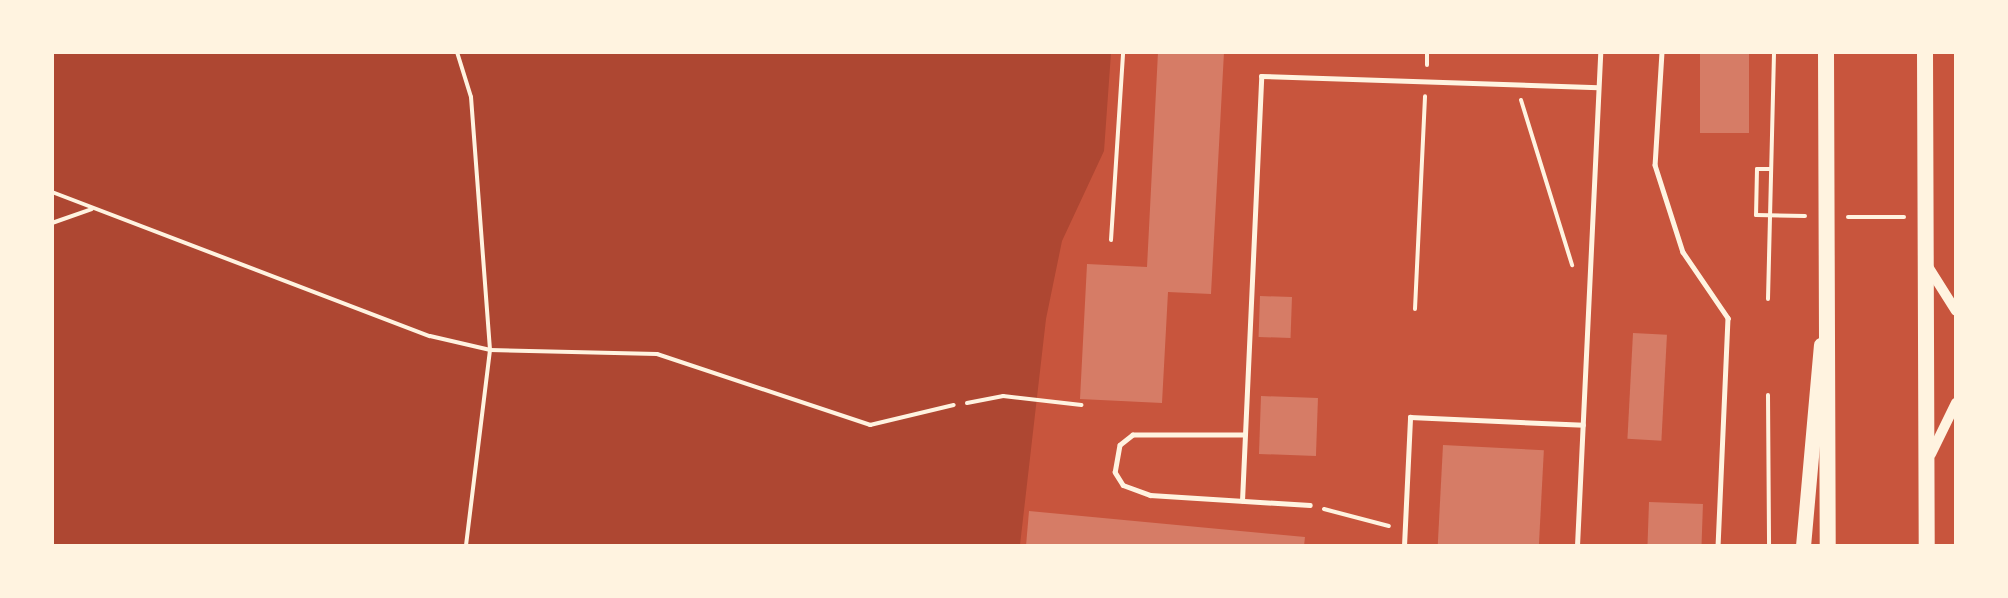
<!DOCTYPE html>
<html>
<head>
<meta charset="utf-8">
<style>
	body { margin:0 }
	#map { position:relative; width:2008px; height:598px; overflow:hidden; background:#c8553d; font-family:Raleway,sans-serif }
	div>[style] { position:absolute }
	.green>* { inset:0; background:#ae4732 }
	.building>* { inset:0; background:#d67c66; transform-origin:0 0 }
	.path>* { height:4px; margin:-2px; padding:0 2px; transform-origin:2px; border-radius:2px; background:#fff3e0 }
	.service>* { height:4.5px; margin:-2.25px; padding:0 2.25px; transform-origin:2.25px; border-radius:2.25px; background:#fff3e0 }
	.tertiary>* { height:10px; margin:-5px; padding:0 5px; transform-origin:5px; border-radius:5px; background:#fff3e0 }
	.primary>* { height:15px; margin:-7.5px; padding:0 7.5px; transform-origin:7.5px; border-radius:7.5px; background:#fff3e0 }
	.trunk>* { height:16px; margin:-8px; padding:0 8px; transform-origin:8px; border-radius:8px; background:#fff3e0 }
	span { translate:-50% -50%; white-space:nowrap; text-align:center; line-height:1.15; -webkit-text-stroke:5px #fff3e0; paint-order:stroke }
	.frame { position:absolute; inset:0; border:54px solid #fff3e0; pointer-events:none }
</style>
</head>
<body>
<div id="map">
	<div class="green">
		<i style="clip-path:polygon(52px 53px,1111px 53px,1104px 151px,1062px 241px,1046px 319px,1020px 545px,53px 545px)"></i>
	</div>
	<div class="building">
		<i style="clip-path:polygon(1158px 52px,1224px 52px,1211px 294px,1168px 292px,1162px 403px,1080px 399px,1087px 264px,1147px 267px)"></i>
		<i style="left:1700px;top:52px;width:49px;height:81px"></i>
		<i style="left:1260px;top:296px;width:32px;height:41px;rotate:2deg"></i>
		<i style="left:1633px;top:333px;width:34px;height:106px;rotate:3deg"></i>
		<i style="left:1261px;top:396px;width:57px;height:58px;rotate:2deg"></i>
		<i style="left:1443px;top:445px;width:101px;height:101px;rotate:3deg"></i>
		<i style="left:1649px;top:502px;width:54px;height:44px;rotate:2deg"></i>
		<i style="clip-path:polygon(1029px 511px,1305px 537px,1304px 546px,1026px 546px)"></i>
	</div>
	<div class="path">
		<i style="left:457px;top:52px;width:47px;rotate:72.7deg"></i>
		<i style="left:471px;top:97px;width:254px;rotate:85.7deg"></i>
		<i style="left:490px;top:350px;width:197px;rotate:97deg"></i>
		<i style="left:1427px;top:65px;width:13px;rotate:-90deg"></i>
		<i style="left:1521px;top:100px;width:173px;rotate:72.8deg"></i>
		<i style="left:1771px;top:169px;width:14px;rotate:180deg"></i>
		<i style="left:1757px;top:169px;width:46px;rotate:91.2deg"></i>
		<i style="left:1756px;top:215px;width:49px;rotate:1.2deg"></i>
		<i style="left:52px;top:192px;width:404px;rotate:20.9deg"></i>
		<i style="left:430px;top:336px;width:62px;rotate:13.1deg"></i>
		<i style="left:490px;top:350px;width:167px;rotate:1.4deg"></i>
		<i style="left:657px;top:354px;width:225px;rotate:18.4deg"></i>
		<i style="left:870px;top:425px;width:86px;rotate:-13.4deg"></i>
		<i style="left:1848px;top:217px;width:56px"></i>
		<i style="left:52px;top:223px;width:42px;rotate:-19.3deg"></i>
		<i style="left:1111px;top:240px;width:188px;rotate:-86.3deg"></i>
		<i style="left:1768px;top:299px;width:247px;rotate:-88.6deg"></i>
		<i style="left:1415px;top:309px;width:213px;rotate:-87.3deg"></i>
		<i style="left:1768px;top:395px;width:151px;rotate:89.6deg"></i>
		<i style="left:967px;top:403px;width:37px;rotate:-11deg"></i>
		<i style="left:1003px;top:396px;width:79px;rotate:6.6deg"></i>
		<i style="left:1324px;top:509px;width:67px;rotate:14.7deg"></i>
	</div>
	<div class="service">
		<i style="left:1662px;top:52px;width:113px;rotate:93.5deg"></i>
		<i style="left:1655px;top:165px;width:91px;rotate:72.2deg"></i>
		<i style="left:1683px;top:252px;width:80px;rotate:55.7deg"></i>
		<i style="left:1728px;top:318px;width:228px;rotate:92.5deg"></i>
		<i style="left:1245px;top:435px;width:112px;rotate:180deg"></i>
		<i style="left:1133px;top:435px;width:16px;rotate:142deg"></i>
		<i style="left:1120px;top:445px;width:27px;rotate:100deg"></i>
		<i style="left:1115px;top:472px;width:15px;rotate:58deg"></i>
		<i style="left:1123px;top:485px;width:29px;rotate:20deg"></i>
		<i style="left:1150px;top:495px;width:160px;rotate:3.6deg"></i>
		<i style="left:1242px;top:501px;width:425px;rotate:-87.4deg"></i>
		<i style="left:1261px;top:76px;width:337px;rotate:1.9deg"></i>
		<i style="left:1404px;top:546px;width:129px;rotate:-87.3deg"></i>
		<i style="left:1410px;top:417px;width:173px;rotate:2.6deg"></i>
		<i style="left:1577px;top:546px;width:495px;rotate:-87.3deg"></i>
	</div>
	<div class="tertiary">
		<i style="left:1927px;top:265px;width:54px;rotate:57.8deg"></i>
		<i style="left:1931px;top:454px;width:57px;rotate:-63.9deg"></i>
	</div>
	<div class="primary">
		<i style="left:1803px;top:546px;width:202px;rotate:-84.9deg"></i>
	</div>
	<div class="trunk">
		<i style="left:1826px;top:52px;width:494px;rotate:89.8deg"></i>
		<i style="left:1925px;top:52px;width:494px;rotate:89.8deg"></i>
	</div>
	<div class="frame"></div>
</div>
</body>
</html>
